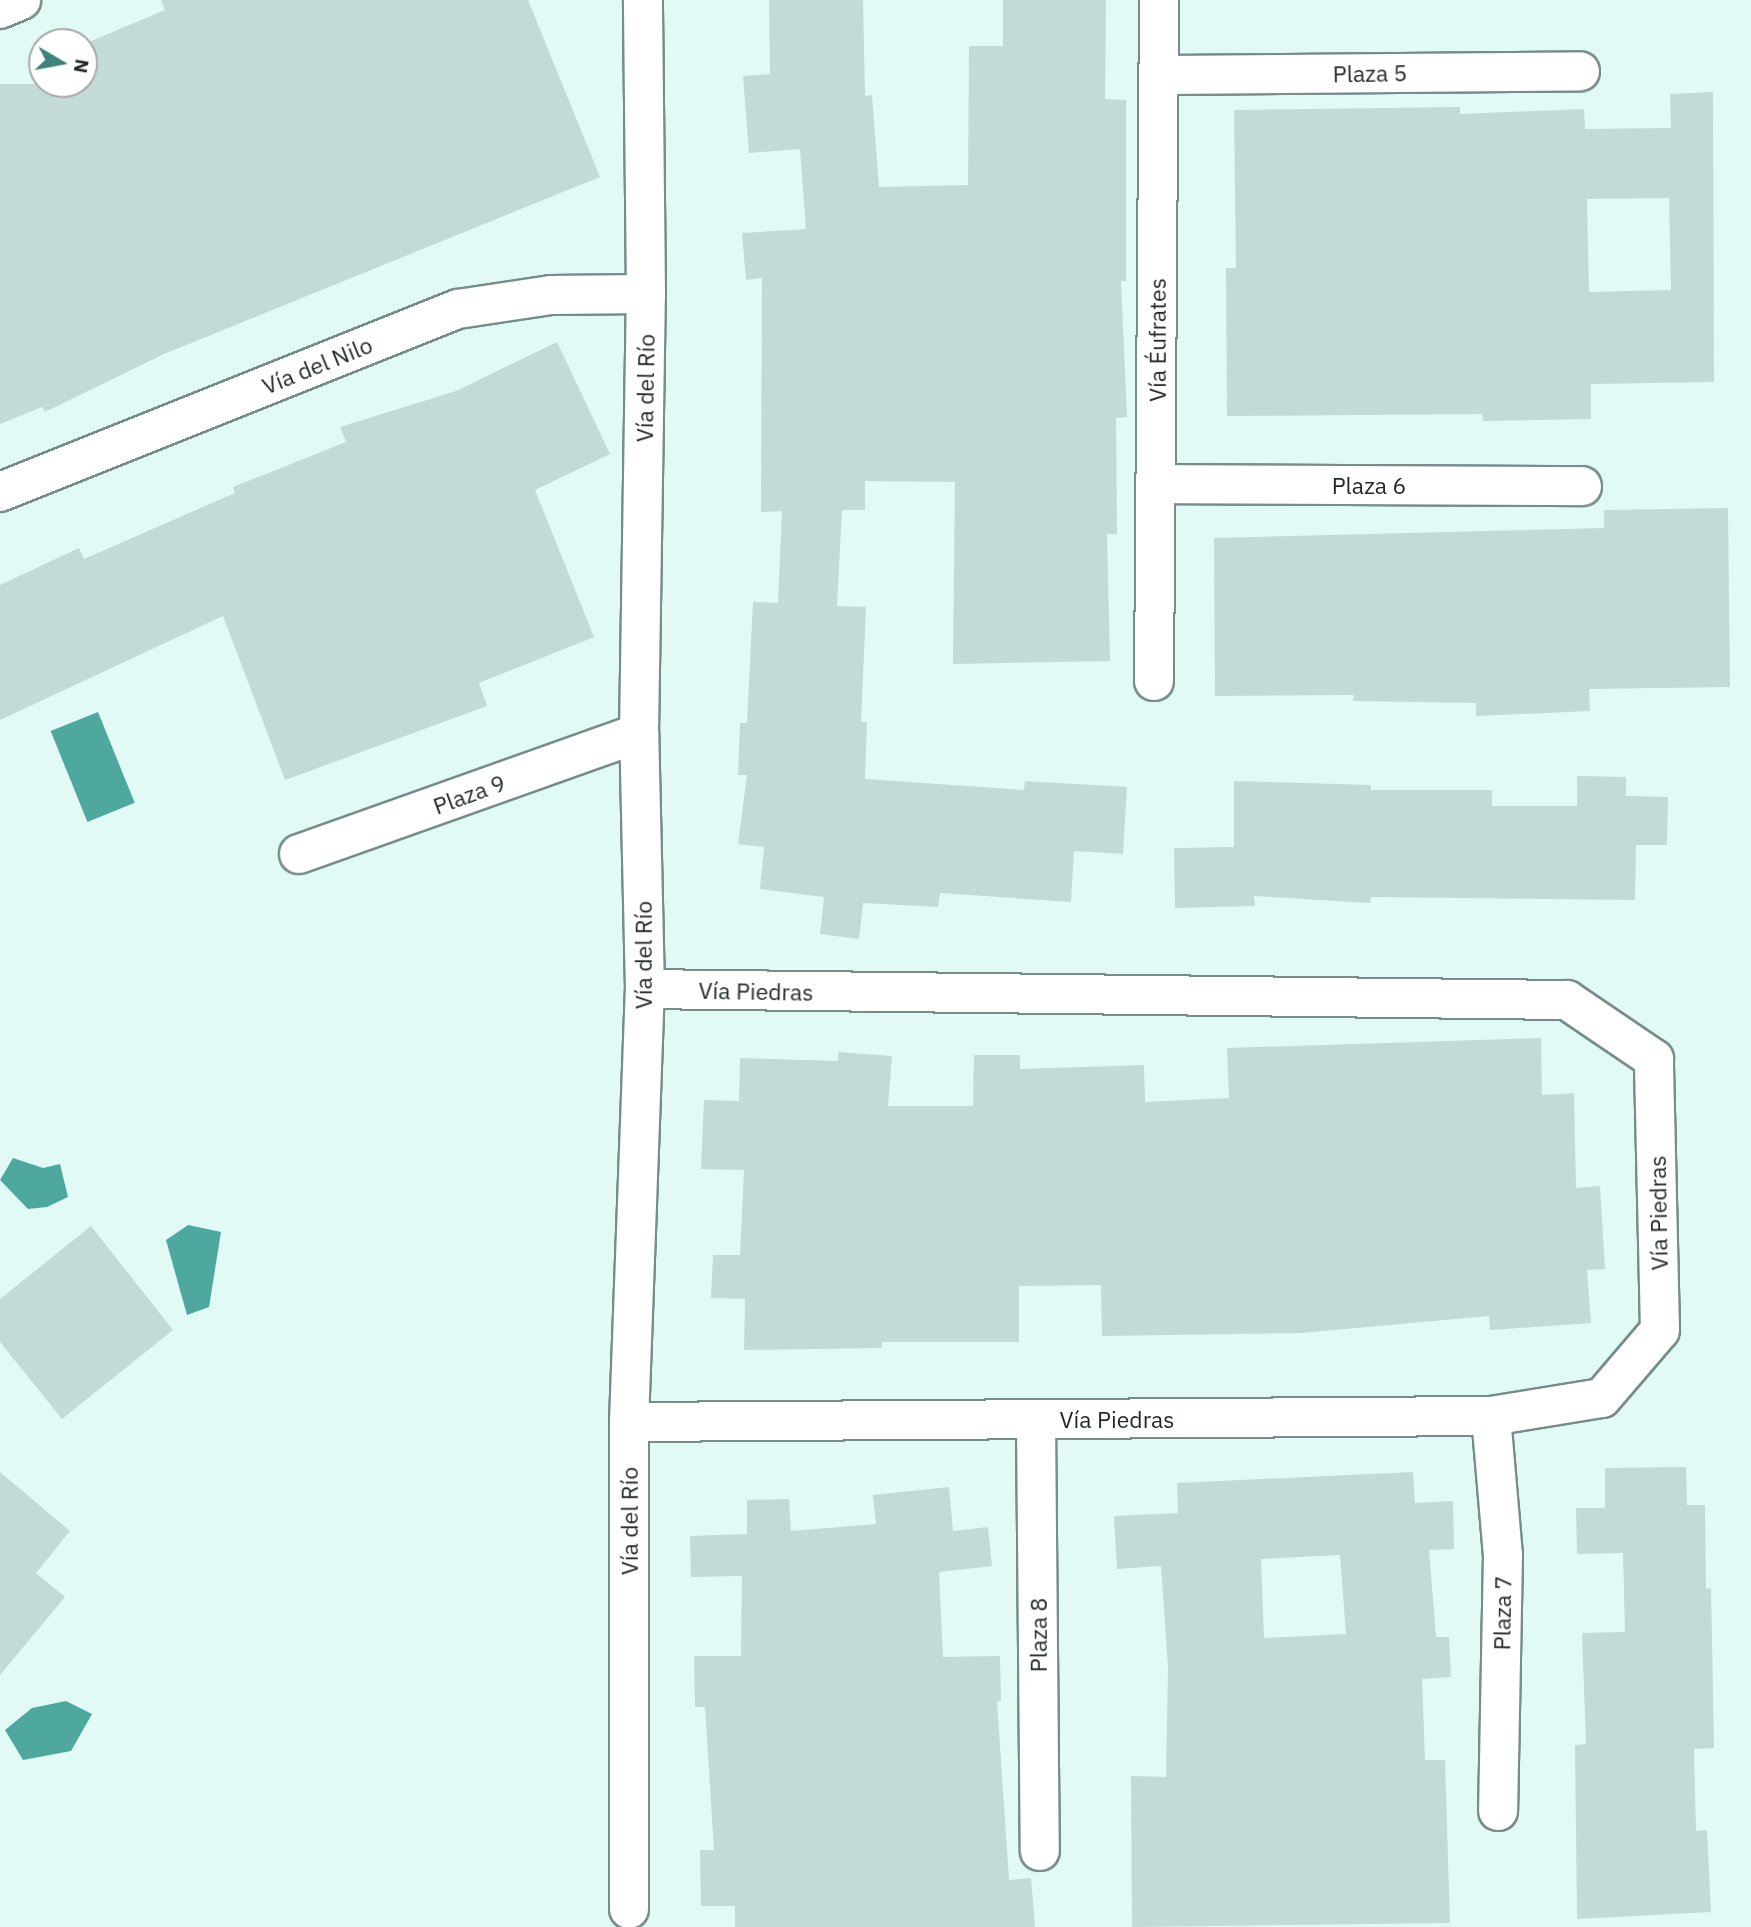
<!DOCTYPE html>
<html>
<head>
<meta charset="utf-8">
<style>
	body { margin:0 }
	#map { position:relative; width:1751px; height:1927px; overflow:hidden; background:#e1faf6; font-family:"IBM Plex Sans",sans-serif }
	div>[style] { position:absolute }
	.water>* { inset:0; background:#4ea89e; transform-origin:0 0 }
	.building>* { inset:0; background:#c3dbd8 }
	.roads { filter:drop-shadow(2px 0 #768d8a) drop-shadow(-2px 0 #768d8a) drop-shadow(0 2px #768d8a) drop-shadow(0 -2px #768d8a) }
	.minor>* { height:38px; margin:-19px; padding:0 19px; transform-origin:19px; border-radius:19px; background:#fff }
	span { translate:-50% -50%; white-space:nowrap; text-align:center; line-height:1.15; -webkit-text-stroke:5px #fff; paint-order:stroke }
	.street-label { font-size:23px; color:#1f2826 }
	.north { position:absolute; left:28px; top:28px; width:70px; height:70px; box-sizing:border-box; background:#fff; border:2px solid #a5a9a8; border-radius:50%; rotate:100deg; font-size:19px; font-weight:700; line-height:28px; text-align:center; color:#1f2826 }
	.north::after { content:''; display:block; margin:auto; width:24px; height:32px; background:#3d837b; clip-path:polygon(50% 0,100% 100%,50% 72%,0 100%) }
</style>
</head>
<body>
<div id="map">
	<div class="water">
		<i style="left:98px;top:712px;width:98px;height:51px;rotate:68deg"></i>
		<i style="clip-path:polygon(13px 1158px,43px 1168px,60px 1164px,68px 1197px,47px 1207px,28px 1209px,0 1180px)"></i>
		<i style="clip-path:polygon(188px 1225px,221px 1232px,209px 1307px,187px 1315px,166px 1240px)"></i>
		<i style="clip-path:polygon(66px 1701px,92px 1714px,71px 1751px,23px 1760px,5px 1730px,32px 1708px)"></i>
	</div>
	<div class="building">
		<i style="clip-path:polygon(161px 0,528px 0,600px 177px,164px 354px,45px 412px,42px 407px,0 424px,0 84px,84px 84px,84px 44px,165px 10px)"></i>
		<i style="clip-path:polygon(769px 0,863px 0,865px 96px,872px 95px,879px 187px,968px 185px,969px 46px,1003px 46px,1003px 0,1106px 0,1105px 99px,1126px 100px,1126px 281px,1121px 281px,1127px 417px,1116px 418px,1117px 534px,1107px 534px,1110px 661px,953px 664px,955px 482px,865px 481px,865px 510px,842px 510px,837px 606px,866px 607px,861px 722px,867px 722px,865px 779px,1024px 790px,1025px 781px,1127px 787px,1123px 854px,1074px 851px,1071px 902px,940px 893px,938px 907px,863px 903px,859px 939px,820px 934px,824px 897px,760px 889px,764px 847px,738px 844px,747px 775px,738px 775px,740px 723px,747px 723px,753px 602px,778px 603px,782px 511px,761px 512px,762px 278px,746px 280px,742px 233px,806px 229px,800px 149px,749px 153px,743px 76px,770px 74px)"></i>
		<i style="clip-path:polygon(evenodd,1713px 92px,1714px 382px,1591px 384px,1591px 419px,1483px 421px,1482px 414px,1227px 416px,1226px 268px,1236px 268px,1234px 110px,1460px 107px,1460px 114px,1584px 109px,1585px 129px,1671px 128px,1670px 94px,1713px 92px,1669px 198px,1671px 290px,1589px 292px,1587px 199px,1669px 198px)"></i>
		<i style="clip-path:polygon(557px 342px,610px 454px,535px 490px,594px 637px,479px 683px,487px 706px,285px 780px,223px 616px,0 720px,0 585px,79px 548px,84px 559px,235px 493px,233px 487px,346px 442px,340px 427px,456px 391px)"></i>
		<i style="clip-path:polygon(1728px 508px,1730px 687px,1589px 689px,1590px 711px,1476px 716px,1476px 703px,1353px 701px,1354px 695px,1215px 696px,1214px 538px,1604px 528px,1604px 510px)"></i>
		<i style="clip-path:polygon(1577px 776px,1626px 777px,1626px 796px,1668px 797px,1667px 845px,1636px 845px,1635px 900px,1371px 897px,1370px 903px,1254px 896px,1255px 906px,1175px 908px,1174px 848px,1234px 847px,1234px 781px,1371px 785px,1371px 790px,1492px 790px,1492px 806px,1577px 806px)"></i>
		<i style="clip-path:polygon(1541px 1038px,1542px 1095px,1574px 1093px,1576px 1188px,1600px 1186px,1605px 1269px,1587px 1270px,1591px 1323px,1490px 1330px,1489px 1316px,1301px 1333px,1102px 1336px,1101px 1285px,1019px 1286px,1019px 1342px,882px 1342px,882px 1348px,744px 1350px,745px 1299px,711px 1298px,713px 1255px,740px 1255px,744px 1170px,701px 1169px,704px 1100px,739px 1101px,740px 1058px,838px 1061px,838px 1052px,892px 1056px,888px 1106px,973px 1106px,974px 1055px,1020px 1055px,1020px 1069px,1144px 1065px,1145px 1102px,1229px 1098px,1227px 1048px)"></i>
		<i style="clip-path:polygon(91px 1226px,173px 1330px,62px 1419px,0 1342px,0 1299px)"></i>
		<i style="clip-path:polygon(1686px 1467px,1687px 1505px,1705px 1505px,1706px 1589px,1711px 1588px,1714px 1748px,1694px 1749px,1696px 1831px,1707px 1830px,1711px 1912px,1577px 1919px,1575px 1745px,1586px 1744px,1582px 1633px,1625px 1632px,1623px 1553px,1577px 1554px,1576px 1508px,1605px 1508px,1605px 1468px)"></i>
		<i style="clip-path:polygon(0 1472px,70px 1531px,36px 1573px,65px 1597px,0 1675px)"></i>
		<i style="clip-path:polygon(evenodd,1413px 1472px,1415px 1503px,1453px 1501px,1454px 1549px,1429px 1550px,1436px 1637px,1449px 1637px,1451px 1677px,1422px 1679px,1425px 1760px,1445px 1760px,1450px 1923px,1132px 1927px,1131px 1776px,1166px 1777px,1168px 1667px,1161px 1566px,1117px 1569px,1114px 1516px,1178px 1513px,1177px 1483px,1413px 1472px,1340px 1555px,1346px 1634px,1264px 1638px,1261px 1559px,1340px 1555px)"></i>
		<i style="clip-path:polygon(949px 1487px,953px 1531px,988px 1527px,992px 1566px,939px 1572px,943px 1657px,1000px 1656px,1001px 1701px,997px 1701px,1009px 1880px,1031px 1878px,1035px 1927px,735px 1927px,735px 1906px,701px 1906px,700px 1850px,714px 1850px,705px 1707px,695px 1707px,694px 1656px,741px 1656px,742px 1576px,691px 1577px,690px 1536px,747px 1534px,747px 1500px,789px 1499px,791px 1531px,876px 1524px,873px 1495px)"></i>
	</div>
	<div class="roads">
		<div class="minor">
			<i style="left:0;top:9px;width:23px;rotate:-23deg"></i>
			<i style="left:1159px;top:75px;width:421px;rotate:-0.5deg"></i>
			<i style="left:1156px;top:484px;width:426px;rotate:0.3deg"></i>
			<i style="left:0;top:492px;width:493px;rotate:-21.8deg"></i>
			<i style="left:458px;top:309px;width:94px;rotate:-8.6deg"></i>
			<i style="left:551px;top:295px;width:95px;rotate:-0.6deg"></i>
			<i style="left:1154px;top:681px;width:681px;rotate:-89.58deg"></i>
			<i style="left:299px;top:854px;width:361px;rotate:-19.6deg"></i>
			<i style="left:1491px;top:1416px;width:140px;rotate:85.1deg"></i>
			<i style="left:1503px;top:1555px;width:256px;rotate:91.1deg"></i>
			<i style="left:1036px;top:1420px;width:431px;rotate:89.5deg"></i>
			<i style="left:629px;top:1422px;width:862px;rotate:-0.4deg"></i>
			<i style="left:1491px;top:1416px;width:112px;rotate:-9.2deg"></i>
			<i style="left:1602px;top:1398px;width:89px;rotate:-49.5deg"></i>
			<i style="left:1660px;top:1330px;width:271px;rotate:-91.3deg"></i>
			<i style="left:1654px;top:1059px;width:105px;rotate:-145.9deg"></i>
			<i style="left:1567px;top:1000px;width:922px;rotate:-179.32deg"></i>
			<i style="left:629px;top:1909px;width:487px;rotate:-90deg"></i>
			<i style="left:629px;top:1422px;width:433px;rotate:-87.9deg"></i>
			<i style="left:645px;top:989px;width:256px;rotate:-91.3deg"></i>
			<i style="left:639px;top:733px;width:439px;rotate:-89.1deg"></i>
			<i style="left:646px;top:294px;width:294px;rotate:-90.6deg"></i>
		</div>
	</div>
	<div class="street-label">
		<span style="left:1370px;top:73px;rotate:-1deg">Plaza 5</span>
		<span style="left:1157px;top:340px;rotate:-90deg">Vía Éufrates</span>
		<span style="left:317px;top:365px;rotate:-22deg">Vía del Nilo</span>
		<span style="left:645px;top:388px;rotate:-89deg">Vía del Río</span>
		<span style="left:1369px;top:485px">Plaza 6</span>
		<span style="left:469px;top:794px;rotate:-20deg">Plaza 9</span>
		<span style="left:643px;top:955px;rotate:-90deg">Vía del Río</span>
		<span style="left:756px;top:991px;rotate:1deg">Vía Piedras</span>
		<span style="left:1658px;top:1213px;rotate:-91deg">Vía Piedras</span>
		<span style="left:1117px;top:1419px">Vía Piedras</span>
		<span style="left:629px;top:1521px;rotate:-90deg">Vía del Río</span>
		<span style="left:1502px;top:1613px;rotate:-89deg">Plaza 7</span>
		<span style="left:1038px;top:1635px;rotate:-90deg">Plaza 8</span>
	</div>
	<div class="north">N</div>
</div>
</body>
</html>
